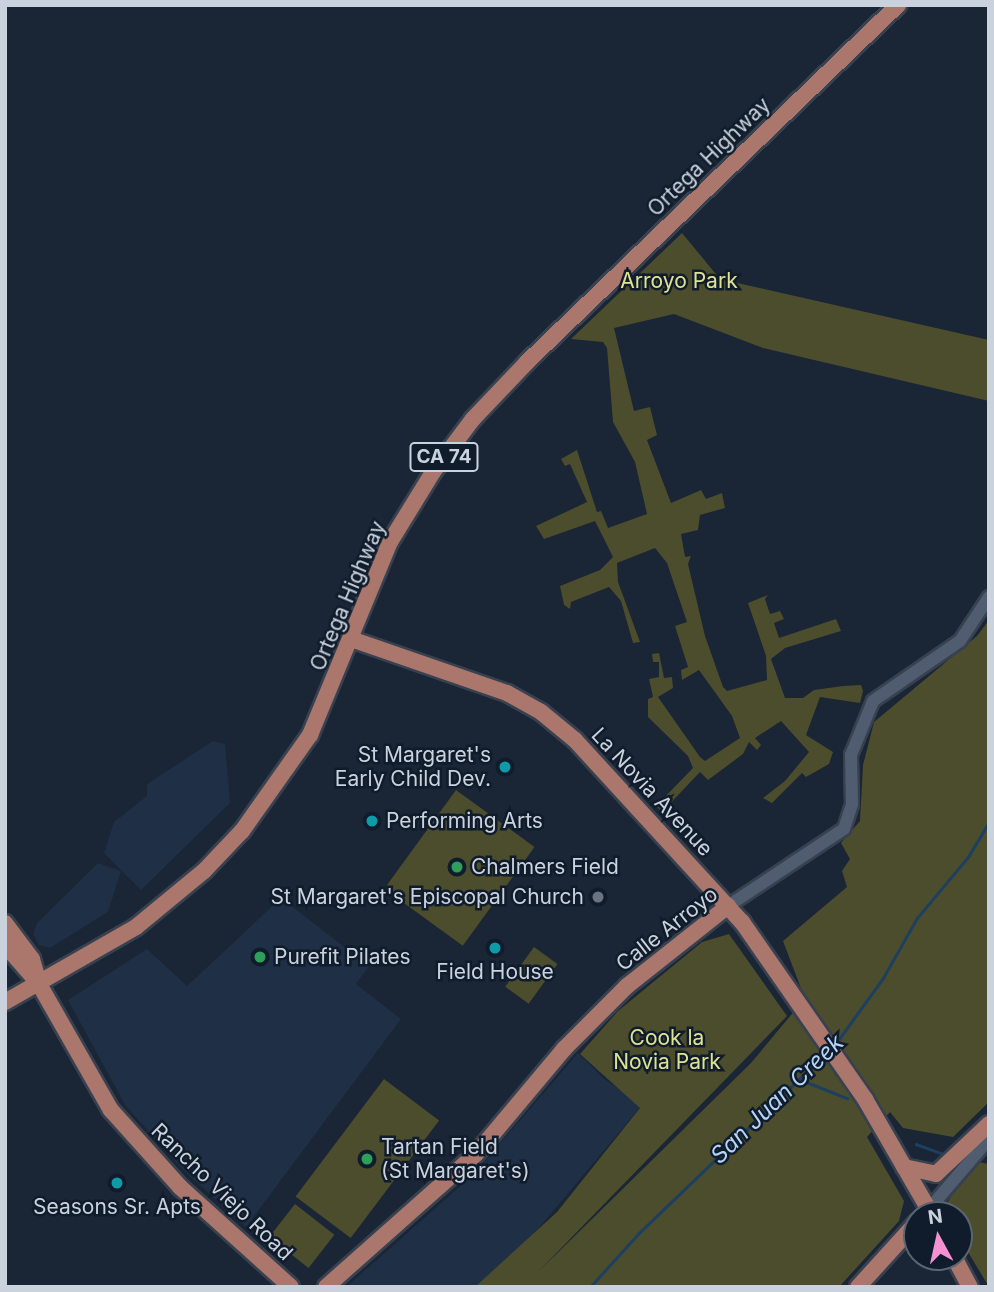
<!DOCTYPE html>
<html>
<head>
<meta charset="utf-8">
<style>
	body { margin:0 }
	#map { position:relative; width:994px; height:1292px; overflow:hidden; background:#1a2535; font-family:Inter,sans-serif }
	div>[style] { position:absolute }
	.built>* { inset:0; background:#1f2f45 }
	.green>* { inset:0; background:#4b4d2c; transform-origin:0 0 }
	.stream>* { height:2.5px; margin:-1.25px; padding:0 1.25px; transform-origin:1.25px; border-radius:1.25px; background:#1d3f61 }
	.roads { filter:drop-shadow(2px 0 #38414f) drop-shadow(-2px 0 #38414f) drop-shadow(0 2px #38414f) drop-shadow(0 -2px #38414f) }
	.minor>* { height:12px; margin:-6px; padding:0 6px; transform-origin:6px; border-radius:6px; background:#505d70 }
	.major>* { height:16px; margin:-8px; padding:0 8px; transform-origin:8px; border-radius:8px; background:#ab776c }
	.dots>* { width:19px; height:19px; translate:-50% -50%; box-sizing:border-box; border:4px solid #101c2b; border-radius:50% }
	span { translate:-50% -50%; white-space:nowrap; text-align:center; line-height:1.15; -webkit-text-stroke:5px #101c2b; paint-order:stroke }
	.shield-label span { padding:2px 5px; background:#101c2b; border:2px solid; border-radius:5px; -webkit-text-stroke-width:0 }
	.shield-label { font-size:19px; color:#cad2dd; font-weight:700 }
	.street-label { font-size:21px; color:#cad2dd }
	.park-label { font-size:21px; color:#dee292 }
	.poi-label { font-size:21px; color:#cad2dd }
	.right { translate:-100% -50%; text-align:right }
	.left { translate:0 -50%; text-align:left }
	.water-label { font-size:23px; color:#b4d5f8; font-style:italic }
	.frame { position:absolute; inset:0; border:7px solid #cad2dd; pointer-events:none }
	.north { position:absolute; left:903px; top:1201px; width:70px; height:70px; box-sizing:border-box; background:#101c2b; border:2px solid #5a6572; border-radius:50%; rotate:352deg; font-size:19px; font-weight:700; line-height:28px; text-align:center; color:#cad2dd }
	.north::after { content:''; display:block; margin:auto; width:24px; height:32px; background:#f591d2; clip-path:polygon(50% 0,100% 100%,50% 72%,0 100%) }
</style>
</head>
<body>
<div id="map">
	<div class="built">
		<i style="clip-path:polygon(213px 741px,225px 744px,230px 803px,141px 890px,104px 853px,114px 822px,147px 796px,147px 784px)"></i>
		<i style="clip-path:polygon(98px 863px,121px 871px,108px 912px,50px 948px,39px 945px,33px 934px,37px 923px)"></i>
		<i style="clip-path:polygon(281px 898px,369px 966px,356px 984px,401px 1019px,246px 1227px,181px 1168px,125px 1105px,68px 1000px,147px 949px,187px 986px)"></i>
		<i style="clip-path:polygon(578px 1053px,604px 1079px,643px 1104px,527px 1242px,476px 1287px,346px 1287px,473px 1175px)"></i>
	</div>
	<div class="green">
		<i style="clip-path:polygon(682px 233px,720px 279px,989px 340px,989px 401px,763px 348px,674px 314px,614px 328px,634px 411px,650px 407px,657px 435px,647px 440px,671px 503px,701px 490px,706px 499px,722px 493px,725px 508px,700px 515px,698px 530px,681px 534px,685px 557px,691px 556px,688px 564px,705px 636px,723px 687px,727px 691px,767px 680px,766px 656px,748px 603px,768px 595px,765px 599px,770px 614px,780px 611px,784px 619px,774px 623px,779px 638px,836px 619px,841px 631px,785px 648px,771px 659px,785px 698px,803px 698px,814px 690px,843px 686px,861px 685px,863px 691px,860px 703px,820px 697px,806px 735px,833px 752px,829px 764px,806px 777px,802px 773px,772px 803px,763px 798px,785px 781px,809px 752px,781px 721px,755px 738px,761px 745px,757px 750px,749px 742px,743px 754px,708px 780px,700px 772px,662px 812px,656px 806px,693px 768px,688px 756px,648px 717px,648px 699px,653px 697px,649px 679px,659px 677px,659px 662px,653px 662px,652px 654px,659px 653px,664px 678px,672px 677px,673px 688px,658px 697px,700px 757px,705px 761px,740px 738px,732px 716px,699px 670px,682px 680px,681px 670px,688px 667px,675px 626px,687px 622px,667px 563px,655px 548px,617px 563px,618px 582px,640px 642px,633px 643px,621px 601px,609px 587px,571px 602px,570px 609px,564px 605px,560px 586px,600px 570px,613px 557px,595px 521px,544px 539px,536px 526px,587px 502px,570px 464px,565px 466px,561px 459px,577px 450px,597px 512px,601px 511px,608px 528px,647px 514px,635px 462px,613px 422px,607px 348px,603px 342px,571px 339px)"></i>
		<i style="clip-path:polygon(989px 620px,989px 1102px,953px 1137px,903px 1128px,890px 1112px,867px 1137px,904px 1201px,899px 1221px,839px 1287px,475px 1287px,557px 1212px,640px 1108px,580px 1054px,618px 1011px,702px 942px,729px 934px,787px 1016px,538px 1272px,751px 1063px,801px 1003px,802px 991px,783px 941px,847px 887px,842px 871px,850px 859px,841px 843px,860px 821px,863px 765px,874px 722px,977px 636px)"></i>
		<i style="left:456px;top:790px;width:97px;height:122px;rotate:36deg"></i>
		<i style="left:534px;top:947px;width:29px;height:49px;rotate:36deg"></i>
		<i style="left:384px;top:1079px;width:69px;height:147px;rotate:37deg"></i>
		<i style="clip-path:polygon(978px 1162px,989px 1164px,989px 1287px,959px 1237px,959px 1215px,947px 1215px,944px 1209px,962px 1176px)"></i>
		<i style="left:295px;top:1204px;width:50px;height:42px;rotate:38deg"></i>
	</div>
	<div class="stream">
		<i style="left:834px;top:1046px;width:84px;rotate:-54.2deg"></i>
		<i style="left:883px;top:978px;width:69px;rotate:-60.5deg"></i>
		<i style="left:917px;top:918px;width:80px;rotate:-50.1deg"></i>
		<i style="left:968px;top:857px;width:41px;rotate:-59deg"></i>
		<i style="left:799px;top:1079px;width:52px;rotate:21.6deg"></i>
		<i style="left:916px;top:1144px;width:33px;rotate:20deg"></i>
		<i style="left:590px;top:1287px;width:72px;rotate:-47.8deg"></i>
		<i style="left:638px;top:1234px;width:261px;rotate:-43.9deg"></i>
	</div>
	<div class="roads">
		<div class="minor">
			<i style="left:728px;top:906px;width:139px;rotate:-33.6deg"></i>
			<i style="left:844px;top:829px;width:26px;rotate:-72deg"></i>
			<i style="left:852px;top:804px;width:49px;rotate:-91.2deg"></i>
			<i style="left:851px;top:755px;width:58px;rotate:-67.8deg"></i>
			<i style="left:873px;top:701px;width:106px;rotate:-34.6deg"></i>
			<i style="left:960px;top:641px;width:53px;rotate:-56.6deg"></i>
			<i style="left:929px;top:1209px;width:92px;rotate:-49.4deg"></i>
		</div>
		<div class="major">
			<i style="left:351px;top:639px;width:165px;rotate:19.1deg"></i>
			<i style="left:507px;top:693px;width:39px;rotate:29deg"></i>
			<i style="left:541px;top:712px;width:44px;rotate:39.5deg"></i>
			<i style="left:575px;top:740px;width:247px;rotate:47.5deg"></i>
			<i style="left:742px;top:922px;width:216px;rotate:55.2deg"></i>
			<i style="left:865px;top:1099px;width:134px;rotate:60deg"></i>
			<i style="left:5px;top:923px;width:45px;rotate:53.1deg"></i>
			<i style="left:32px;top:959px;width:26px;rotate:74deg"></i>
			<i style="left:39px;top:984px;width:145px;rotate:60.3deg"></i>
			<i style="left:111px;top:1110px;width:103px;rotate:48.1deg"></i>
			<i style="left:180px;top:1187px;width:149px;rotate:42deg"></i>
			<i style="left:5px;top:945px;width:52px;rotate:48.9deg"></i>
			<i style="left:5px;top:1002px;width:151px;rotate:-29.8deg"></i>
			<i style="left:136px;top:927px;width:88px;rotate:-39.5deg"></i>
			<i style="left:204px;top:871px;width:55px;rotate:-46.5deg"></i>
			<i style="left:242px;top:831px;width:118px;rotate:-54.7deg"></i>
			<i style="left:310px;top:735px;width:209px;rotate:-67.5deg"></i>
			<i style="left:390px;top:542px;width:82px;rotate:-58.4deg"></i>
			<i style="left:433px;top:472px;width:66px;rotate:-53deg"></i>
			<i style="left:473px;top:419px;width:79px;rotate:-46.5deg"></i>
			<i style="left:527px;top:362px;width:515px;rotate:-43.9deg"></i>
			<i style="left:904px;top:1167px;width:33px;rotate:12deg"></i>
			<i style="left:936px;top:1174px;width:73px;rotate:-43.3deg"></i>
			<i style="left:954px;top:1257px;width:34px;rotate:62deg"></i>
			<i style="left:326px;top:1287px;width:200px;rotate:-41.6deg"></i>
			<i style="left:476px;top:1154px;width:137px;rotate:-50deg"></i>
			<i style="left:564px;top:1049px;width:89px;rotate:-45deg"></i>
			<i style="left:627px;top:986px;width:129px;rotate:-38.4deg"></i>
			<i style="left:858px;top:1287px;width:88px;rotate:-47.8deg"></i>
		</div>
	</div>
	<div class="dots">
		<i style="left:505px;top:767px;background:#0f9aa8"></i>
		<i style="left:372px;top:821px;background:#0f9aa8"></i>
		<i style="left:457px;top:867px;background:#2e9e5b"></i>
		<i style="left:598px;top:897px;background:#6b7280"></i>
		<i style="left:495px;top:948px;background:#0f9aa8"></i>
		<i style="left:260px;top:957px;background:#2e9e5b"></i>
		<i style="left:367px;top:1159px;background:#2e9e5b"></i>
		<i style="left:117px;top:1183px;background:#0f9aa8"></i>
	</div>
	<div class="shield-label">
		<span style="left:444px;top:457px">CA 74</span>
	</div>
	<div class="street-label">
		<span style="left:709px;top:157px;rotate:-44deg">Ortega Highway</span>
		<span style="left:348px;top:596px;rotate:-67deg">Ortega Highway</span>
		<span style="left:652px;top:792px;rotate:47deg">La Novia Avenue</span>
		<span style="left:667px;top:929px;rotate:-38deg">Calle Arroyo</span>
		<span style="left:222px;top:1192px;rotate:44deg">Rancho Viejo Road</span>
	</div>
	<div class="park-label">
		<span style="left:679px;top:281px">Arroyo Park</span>
		<span style="left:667px;top:1050px">Cook la<br>Novia Park</span>
	</div>
	<div class="poi-label">
		<span class="right" style="left:491px;top:767px">St Margaret's<br>Early Child Dev.</span>
		<span class="left" style="left:386px;top:821px">Performing Arts</span>
		<span class="left" style="left:471px;top:867px">Chalmers Field</span>
		<span class="right" style="left:584px;top:897px">St Margaret's Episcopal Church</span>
		<span class="left" style="left:274px;top:957px">Purefit Pilates</span>
		<span style="left:495px;top:972px">Field House</span>
		<span class="left" style="left:381px;top:1159px">Tartan Field<br>(St Margaret's)</span>
		<span style="left:117px;top:1207px">Seasons Sr. Apts</span>
	</div>
	<div class="water-label">
		<span style="left:777px;top:1099px;rotate:-44deg">San Juan Creek</span>
	</div>
	<div class="frame"></div>
	<div class="north">N</div>
</div>
</body>
</html>
